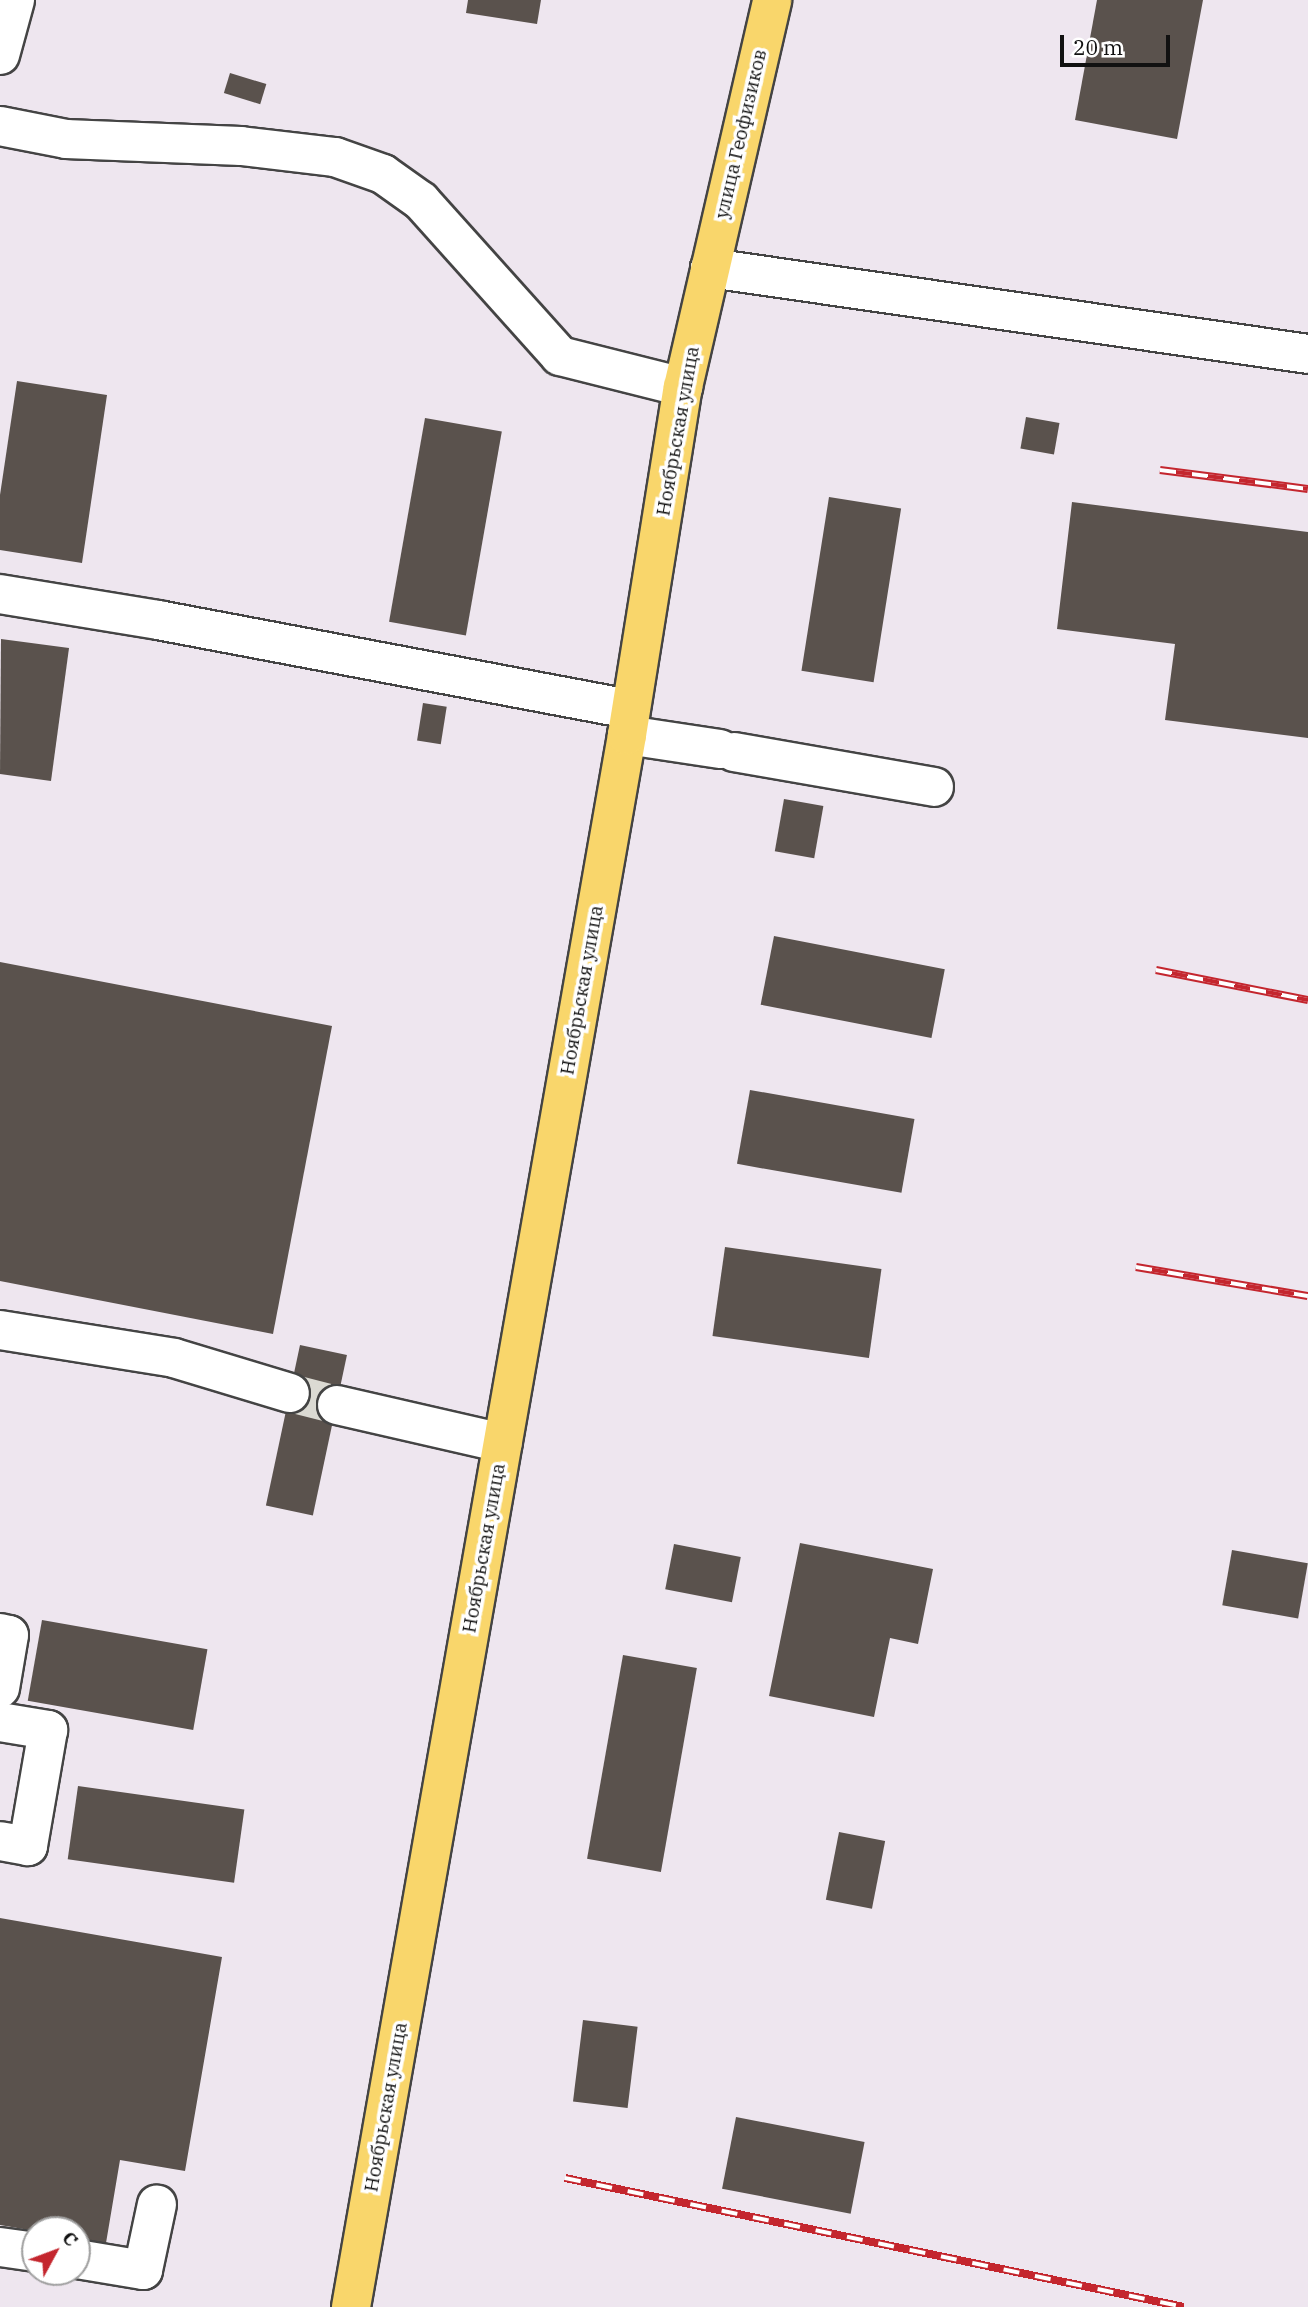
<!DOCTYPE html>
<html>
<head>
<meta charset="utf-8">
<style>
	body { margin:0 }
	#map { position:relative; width:1308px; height:2307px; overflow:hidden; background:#fffdf5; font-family:"IBM Plex Serif",serif }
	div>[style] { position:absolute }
	.industrial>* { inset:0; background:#eee6ef }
	.building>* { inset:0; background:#5a524d; transform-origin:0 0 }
	.minor-tunnel>* { height:38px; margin-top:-19px; transform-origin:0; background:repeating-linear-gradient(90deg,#dbdad3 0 38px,transparent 0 57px) }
	.roads { filter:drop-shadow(2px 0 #444) drop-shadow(-2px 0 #444) drop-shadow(0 2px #444) drop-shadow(0 -2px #444) }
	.minor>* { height:38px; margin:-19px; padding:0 19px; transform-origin:19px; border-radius:19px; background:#fff }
	.major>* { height:38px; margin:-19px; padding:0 19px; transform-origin:19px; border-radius:19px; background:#f9d66b }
	.rail>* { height:8px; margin-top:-4px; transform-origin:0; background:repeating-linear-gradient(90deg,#fff 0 16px,#c4262e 0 32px); box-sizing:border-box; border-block:2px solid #c4262e }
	span { translate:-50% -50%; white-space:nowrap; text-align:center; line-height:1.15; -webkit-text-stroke:7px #fff; paint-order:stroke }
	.street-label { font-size:19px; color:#111 }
	.north { position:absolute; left:21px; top:2216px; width:70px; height:70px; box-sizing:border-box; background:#fff; border:2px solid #a0a0a0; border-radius:50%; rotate:49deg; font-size:19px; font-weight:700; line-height:28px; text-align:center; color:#111 }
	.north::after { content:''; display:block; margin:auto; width:24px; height:32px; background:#c4262e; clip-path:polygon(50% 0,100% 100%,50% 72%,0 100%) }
	.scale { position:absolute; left:1060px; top:35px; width:110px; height:32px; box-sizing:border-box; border:4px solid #111; border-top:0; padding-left:9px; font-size:21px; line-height:24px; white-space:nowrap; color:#111; -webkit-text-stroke:5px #fff; paint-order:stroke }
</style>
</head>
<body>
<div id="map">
	<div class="industrial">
		<i style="clip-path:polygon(evenodd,0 0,1308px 0,1308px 2307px,0 2307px,0 0,35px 2230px,77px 2230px,77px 2272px,35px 2272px,35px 2230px)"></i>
	</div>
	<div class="building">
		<i style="clip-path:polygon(468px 0,541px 0,537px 24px,466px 13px)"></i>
		<i style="clip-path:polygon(1097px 0,1203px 0,1177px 139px,1075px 120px)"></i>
		<i style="left:230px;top:73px;width:38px;height:21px;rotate:17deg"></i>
		<i style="clip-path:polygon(17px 381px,107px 395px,82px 563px,0 550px,0 495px)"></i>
		<i style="left:1026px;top:417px;width:34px;height:32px;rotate:10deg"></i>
		<i style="left:425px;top:418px;width:78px;height:207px;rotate:10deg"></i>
		<i style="left:829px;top:497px;width:73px;height:176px;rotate:9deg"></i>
		<i style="clip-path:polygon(1072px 502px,1308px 532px,1308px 738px,1165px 720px,1175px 644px,1057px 629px)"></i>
		<i style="clip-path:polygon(1px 639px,69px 648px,51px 781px,0 774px)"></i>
		<i style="left:423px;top:703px;width:24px;height:38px;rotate:9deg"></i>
		<i style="left:784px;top:799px;width:40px;height:53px;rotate:10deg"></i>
		<i style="left:774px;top:936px;width:174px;height:70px;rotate:11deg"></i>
		<i style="clip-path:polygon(0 962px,332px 1026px,273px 1334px,0 1281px)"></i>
		<i style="left:750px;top:1090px;width:167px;height:75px;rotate:10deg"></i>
		<i style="left:725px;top:1247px;width:158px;height:90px;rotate:8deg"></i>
		<i style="left:300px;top:1345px;width:48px;height:164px;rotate:12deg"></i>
		<i style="clip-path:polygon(800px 1543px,933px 1569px,918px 1644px,890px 1638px,874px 1717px,769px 1696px)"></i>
		<i style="left:674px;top:1544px;width:68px;height:46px;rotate:11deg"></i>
		<i style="left:1232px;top:1550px;width:77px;height:56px;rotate:10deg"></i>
		<i style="left:42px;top:1620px;width:168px;height:82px;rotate:10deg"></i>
		<i style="left:623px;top:1655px;width:75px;height:207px;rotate:10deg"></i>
		<i style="left:78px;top:1786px;width:168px;height:74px;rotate:8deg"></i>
		<i style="left:839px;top:1832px;width:47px;height:69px;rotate:11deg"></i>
		<i style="clip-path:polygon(0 1918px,222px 1957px,185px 2171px,120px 2160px,106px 2243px,77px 2238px,77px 2230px,35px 2231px,0 2225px)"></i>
		<i style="left:583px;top:2020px;width:55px;height:82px;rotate:7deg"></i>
		<i style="left:736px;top:2117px;width:131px;height:73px;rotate:11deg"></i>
	</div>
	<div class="minor-tunnel">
		<i style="left:290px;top:1393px;width:49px;rotate:14.3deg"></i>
	</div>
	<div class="roads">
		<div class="minor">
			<i style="left:0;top:55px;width:57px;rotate:-74.7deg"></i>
			<i style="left:0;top:126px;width:67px;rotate:11.1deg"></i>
			<i style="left:66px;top:139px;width:175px;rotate:2.3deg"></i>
			<i style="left:241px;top:146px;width:95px;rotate:6.7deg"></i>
			<i style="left:335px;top:157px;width:51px;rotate:19.5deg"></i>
			<i style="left:383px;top:174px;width:47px;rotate:35.4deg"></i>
			<i style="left:421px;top:201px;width:208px;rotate:48.1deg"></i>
			<i style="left:560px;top:356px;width:127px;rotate:14.1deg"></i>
			<i style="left:710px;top:268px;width:604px;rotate:8.18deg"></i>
			<i style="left:0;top:594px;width:160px;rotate:9.3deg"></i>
			<i style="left:158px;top:620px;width:481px;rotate:10.7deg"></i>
			<i style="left:627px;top:735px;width:94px;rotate:8.6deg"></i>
			<i style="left:734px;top:752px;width:203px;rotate:9.9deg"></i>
			<i style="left:0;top:1330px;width:176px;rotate:9.1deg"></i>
			<i style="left:174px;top:1358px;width:121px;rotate:16.8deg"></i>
			<i style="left:337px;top:1405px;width:170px;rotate:12.9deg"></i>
			<i style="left:0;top:1633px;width:9px;rotate:13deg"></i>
			<i style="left:9px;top:1635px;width:54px;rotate:99.6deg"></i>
			<i style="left:0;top:1722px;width:49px;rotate:9.5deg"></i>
			<i style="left:48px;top:1730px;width:118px;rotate:99.8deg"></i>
			<i style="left:28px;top:1846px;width:28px;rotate:-170deg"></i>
			<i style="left:0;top:2247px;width:35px;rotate:8deg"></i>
			<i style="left:77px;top:2259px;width:67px;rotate:9.5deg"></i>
			<i style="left:143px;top:2270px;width:67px;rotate:-78deg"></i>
		</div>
		<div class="major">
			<i style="left:351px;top:2307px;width:1596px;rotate:-80.04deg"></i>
			<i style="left:627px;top:735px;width:352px;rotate:-80.9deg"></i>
			<i style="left:683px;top:387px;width:397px;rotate:-77deg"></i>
		</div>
	</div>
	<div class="rail">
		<i style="left:1160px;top:470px;width:149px;rotate:7.3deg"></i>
		<i style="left:1156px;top:970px;width:155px;rotate:11.2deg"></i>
		<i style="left:1136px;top:1267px;width:174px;rotate:9.6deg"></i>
		<i style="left:565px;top:2178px;width:632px;rotate:11.77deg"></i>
	</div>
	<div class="street-label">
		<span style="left:741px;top:134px;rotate:-77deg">улица Геофизиков</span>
		<span style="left:678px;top:431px;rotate:-80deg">Ноябрьская улица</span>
		<span style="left:582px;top:990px;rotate:-80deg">Ноябрьская улица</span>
		<span style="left:484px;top:1548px;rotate:-80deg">Ноябрьская улица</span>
		<span style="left:386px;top:2107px;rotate:-80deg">Ноябрьская улица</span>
	</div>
	<div class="north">С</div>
	<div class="scale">20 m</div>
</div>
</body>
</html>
